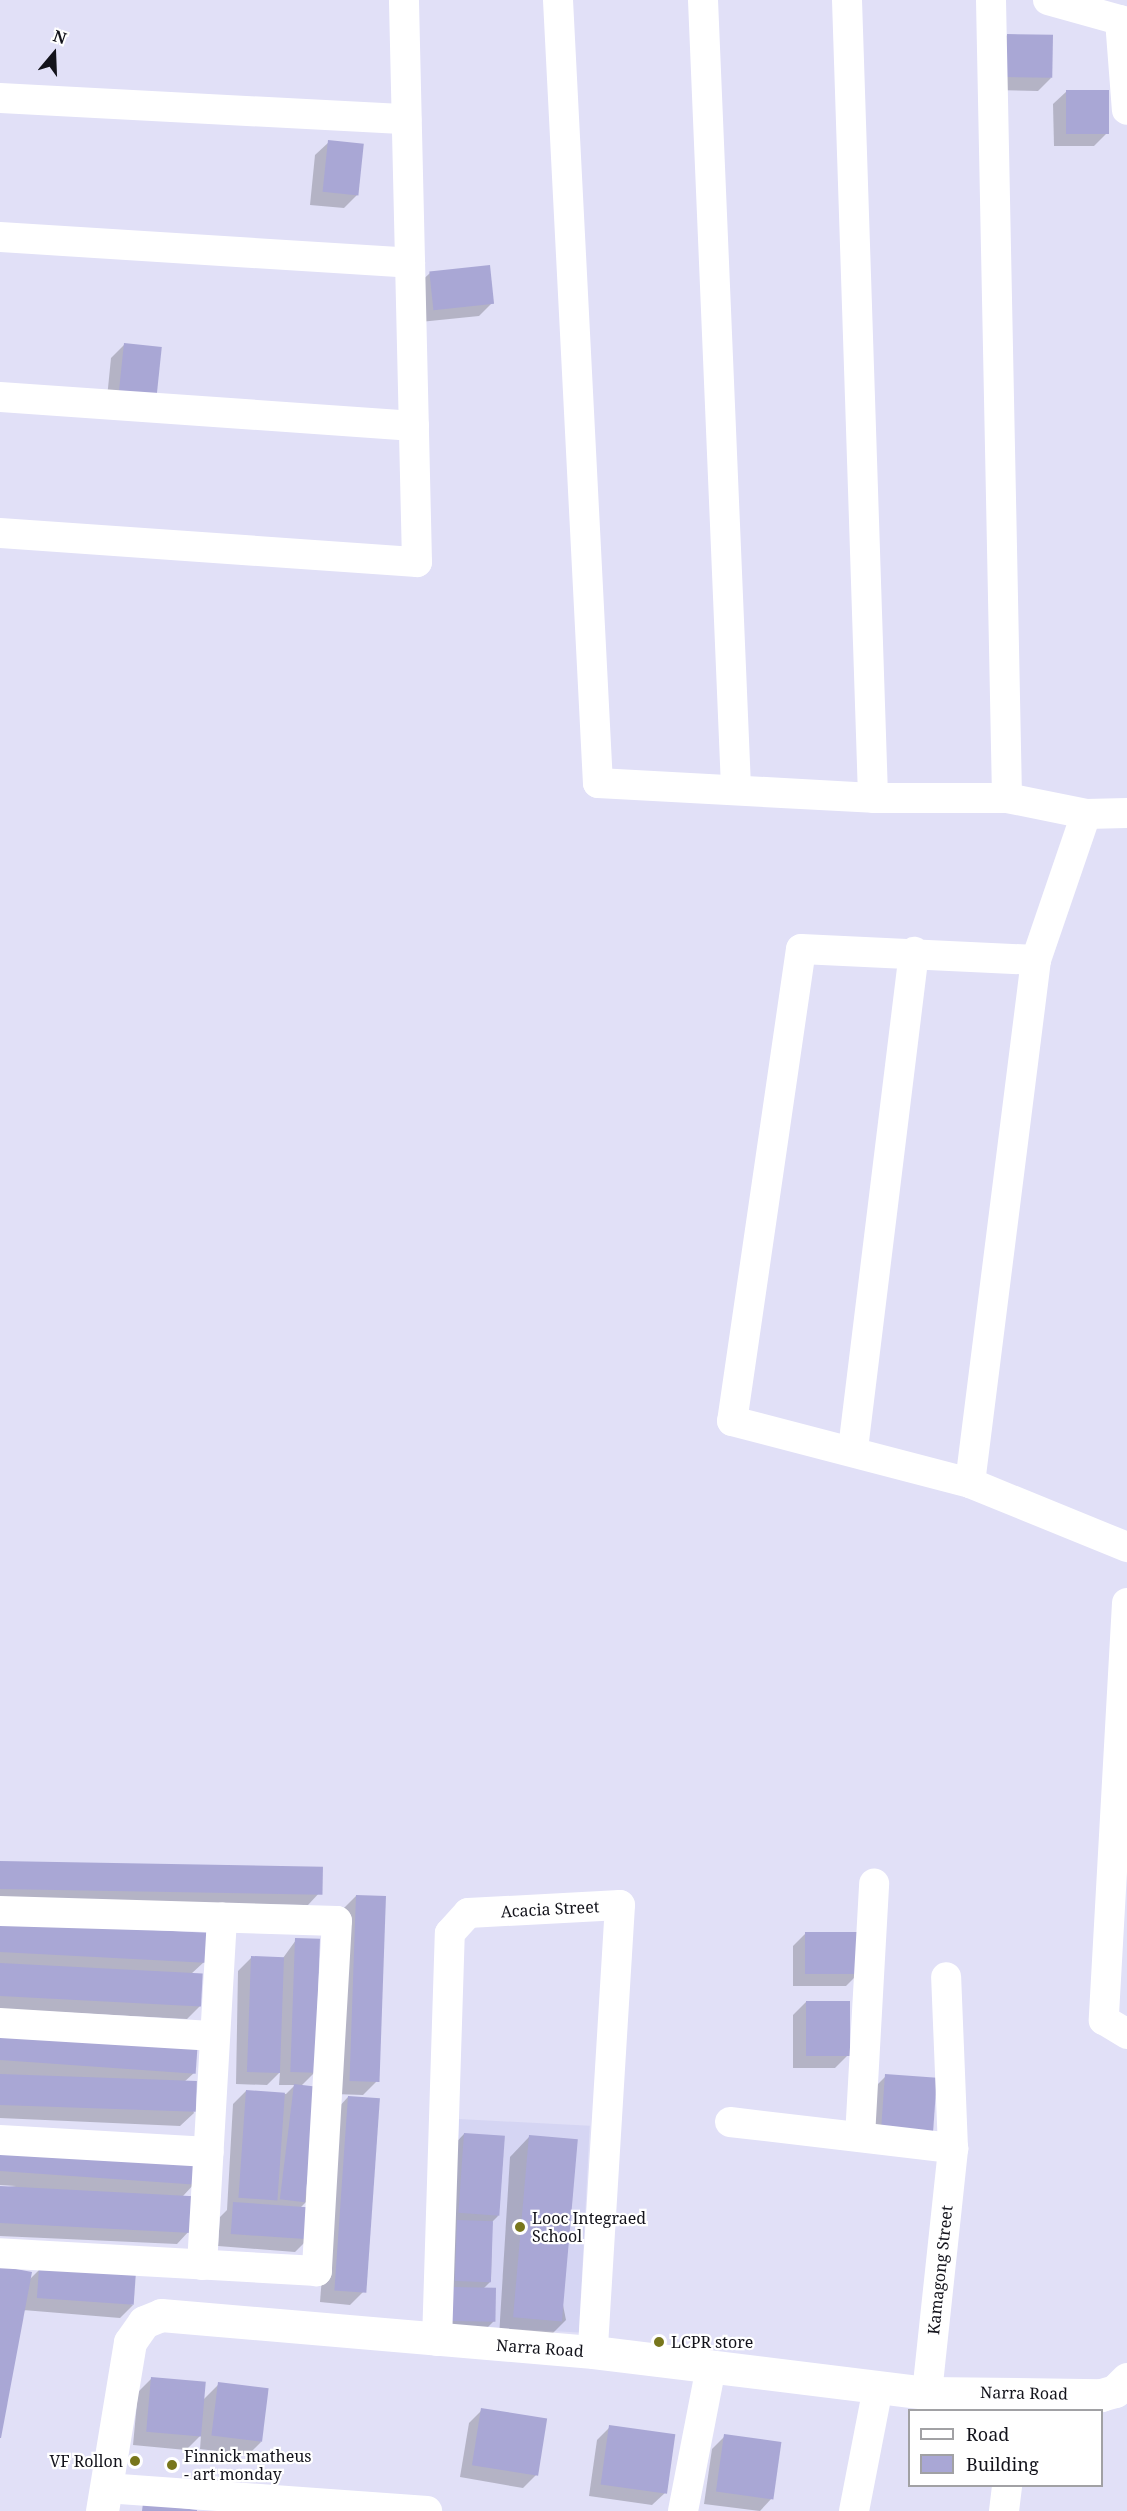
<!DOCTYPE html>
<html>
<head>
<meta charset="utf-8">
<style>
	body { margin:0 }
	#map { position:relative; width:1127px; height:2511px; overflow:hidden; background:#e1e0f7; font-family:"Noto Serif",serif }
	div>[style] { position:absolute }
	.built>* { inset:0; background:#d5d5f3; transform-origin:0 0 }
	.shadow>* { inset:0; background:#0003 }
	.building>* { inset:0; background:#a9a7d5; transform-origin:0 0 }
	.minor>* { height:30px; margin:-15px; padding:0 15px; transform-origin:15px; border-radius:15px; background:#fff }
	.secondary>* { height:33px; margin:-16.5px; padding:0 16.5px; transform-origin:16.5px; border-radius:16.5px; background:#fff }
	.dots>* { width:16px; height:16px; translate:-50% -50%; box-sizing:border-box; border:3px solid #fff; border-radius:50% }
	span { translate:-50% -50%; white-space:nowrap; text-align:center; line-height:1.15; -webkit-text-stroke:4.5px #fff; paint-order:stroke }
	.street-label { font-size:16px; color:#13131b }
	.poi-label { font-size:16px; color:#13131b }
	.left { translate:0 -50%; text-align:left }
	.right { translate:-100% -50%; text-align:right }
	.legend { position:absolute; left:908px; top:2409px; width:195px; height:78px; box-sizing:border-box; background:#fff; border:2px solid #a1a1a4; margin:0; padding:8px 10px; list-style:none; font-size:18px; color:#13131b }
	.legend li { display:flex; align-items:center; gap:12px; height:30px }
	.legend b { width:30px; border:2px solid #a1a1a4 }
	.north { position:absolute; left:24px; top:24px; width:60px; height:60px; -webkit-text-stroke:4px #fff; paint-order:stroke; rotate:19deg; font-size:16px; font-weight:700; line-height:24px; text-align:center; color:#13131b }
	.north::after { content:''; display:block; margin:auto; width:21px; height:27px; background:#13131b; clip-path:polygon(50% 0,100% 100%,50% 72%,0 100%) }
</style>
</head>
<body>
<div id="map">
	<div class="built">
		<i style="left:459px;top:2119px;width:131px;height:207px;rotate:3deg"></i>
	</div>
	<div class="shadow">
		<i style="clip-path:polygon(1007px 35px,1051px 78px,1038px 91px,993px 90px,994px 48px)"></i>
		<i style="clip-path:polygon(1067px 91px,1107px 133px,1094px 146px,1054px 146px,1053px 104px)"></i>
		<i style="clip-path:polygon(329px 142px,357px 195px,344px 208px,310px 205px,315px 155px)"></i>
		<i style="clip-path:polygon(430px 273px,492px 303px,479px 316px,420px 322px,416px 286px)"></i>
		<i style="clip-path:polygon(124px 345px,160px 348px,106px 408px,111px 358px)"></i>
		<i style="clip-path:polygon(0 1862px,321px 1891px,308px 1905px,0 1901px)"></i>
		<i style="clip-path:polygon(356px 1896px,376px 2082px,363px 2095px,335px 2094px,343px 1909px)"></i>
		<i style="clip-path:polygon(0 1924px,204px 1962px,191px 1974px,200px 2006px,187px 2019px,0 2009px)"></i>
		<i style="clip-path:polygon(806px 1933px,859px 1973px,846px 1986px,793px 1986px,793px 1946px)"></i>
		<i style="clip-path:polygon(296px 1940px,315px 2072px,301px 2086px,307px 2201px,300px 2208px,308px 2239px,295px 2252px,218px 2246px,220px 2217px,227px 2210px,233px 2104px,246px 2091px,286px 2094px,295px 2085px,279px 2085px,280px 2072px,267px 2085px,236px 2084px,238px 1971px,251px 1958px,283px 1958px)"></i>
		<i style="clip-path:polygon(806px 2002px,848px 2055px,835px 2068px,793px 2068px,793px 2015px)"></i>
		<i style="clip-path:polygon(0 2034px,195px 2072px,183px 2083px,194px 2113px,180px 2126px,0 2118px)"></i>
		<i style="clip-path:polygon(886px 2076px,917px 2146px,868px 2142px,873px 2089px)"></i>
		<i style="clip-path:polygon(348px 2097px,363px 2292px,350px 2305px,320px 2302px,335px 2111px)"></i>
		<i style="clip-path:polygon(464px 2134px,498px 2216px,492px 2222px,491px 2281px,483px 2289px,495px 2320px,475px 2340px,432px 2340px,445px 2154px)"></i>
		<i style="clip-path:polygon(529px 2137px,566px 2320px,546px 2340px,499px 2337px,510px 2157px)"></i>
		<i style="clip-path:polygon(0 2145px,195px 2183px,183px 2196px,190px 2230px,177px 2244px,0 2236px,0 2188px,16px 2186px,0 2185px)"></i>
		<i style="clip-path:polygon(39px 2270px,133px 2305px,120px 2318px,23px 2310px,0 2436px,29px 2280px)"></i>
		<i style="clip-path:polygon(151px 2379px,203px 2400px,219px 2384px,261px 2442px,248px 2455px,200px 2449px,201px 2435px,186px 2450px,133px 2445px,138px 2392px)"></i>
		<i style="clip-path:polygon(482px 2410px,536px 2475px,523px 2488px,460px 2477px,469px 2423px)"></i>
		<i style="clip-path:polygon(610px 2427px,666px 2492px,652px 2505px,589px 2496px,597px 2440px)"></i>
		<i style="clip-path:polygon(725px 2436px,772px 2498px,760px 2511px,704px 2504px,712px 2449px)"></i>
	</div>
	<div class="building">
		<i style="left:1007px;top:34px;width:46px;height:43px;rotate:1deg"></i>
		<i style="left:1066px;top:90px;width:43px;height:44px"></i>
		<i style="left:328px;top:140px;width:36px;height:52px;rotate:6deg"></i>
		<i style="left:490px;top:265px;width:39px;height:61px;rotate:84deg"></i>
		<i style="left:124px;top:343px;width:38px;height:53px;rotate:6deg"></i>
		<i style="left:0;top:1861px;width:323px;height:28px;rotate:1deg"></i>
		<i style="left:356px;top:1895px;width:30px;height:186px;rotate:2deg"></i>
		<i style="left:0;top:1922px;width:207px;height:30px;rotate:3deg"></i>
		<i style="left:805px;top:1932px;width:56px;height:42px"></i>
		<i style="left:295px;top:1938px;width:25px;height:134px;rotate:2deg"></i>
		<i style="left:251px;top:1956px;width:33px;height:116px;rotate:2deg"></i>
		<i style="left:0;top:1963px;width:203px;height:33px;rotate:3deg"></i>
		<i style="left:806px;top:2001px;width:44px;height:55px"></i>
		<i style="left:0;top:2033px;width:198px;height:27px;rotate:4deg"></i>
		<i style="left:0;top:2074px;width:197px;height:31px;rotate:2deg"></i>
		<i style="left:885px;top:2074px;width:52px;height:56px;rotate:4deg"></i>
		<i style="left:294px;top:2084px;width:25px;height:116px;rotate:7deg"></i>
		<i style="left:246px;top:2090px;width:39px;height:108px;rotate:4deg"></i>
		<i style="left:348px;top:2096px;width:32px;height:195px;rotate:4deg"></i>
		<i style="left:464px;top:2133px;width:41px;height:80px;rotate:4deg"></i>
		<i style="left:529px;top:2135px;width:49px;height:183px;rotate:5deg"></i>
		<i style="left:0;top:2143px;width:199px;height:28px;rotate:4deg"></i>
		<i style="left:0;top:2186px;width:194px;height:37px;rotate:3deg"></i>
		<i style="left:233px;top:2202px;width:78px;height:32px;rotate:4deg"></i>
		<i style="left:457px;top:2220px;width:36px;height:61px;rotate:2deg"></i>
		<i style="clip-path:polygon(0 2266px,32px 2272px,1px 2438px,0 2438px)"></i>
		<i style="left:39px;top:2268px;width:97px;height:30px;rotate:4deg"></i>
		<i style="left:451px;top:2287px;width:45px;height:34px;rotate:1deg"></i>
		<i style="left:151px;top:2377px;width:55px;height:55px;rotate:5deg"></i>
		<i style="left:218px;top:2382px;width:51px;height:54px;rotate:7deg"></i>
		<i style="left:481px;top:2408px;width:67px;height:58px;rotate:9deg"></i>
		<i style="left:609px;top:2425px;width:67px;height:60px;rotate:8deg"></i>
		<i style="left:724px;top:2434px;width:58px;height:58px;rotate:8deg"></i>
		<i style="clip-path:polygon(143px 2503px,197px 2510px,197px 2511px,142px 2511px)"></i>
	</div>
	<div class="minor">
		<i style="left:558px;top:0;width:784px;rotate:87.08deg"></i>
		<i style="left:598px;top:783px;width:275px;rotate:3.1deg"></i>
		<i style="left:873px;top:798px;width:134px"></i>
		<i style="left:1007px;top:798px;width:81px;rotate:11.4deg"></i>
		<i style="left:1086px;top:814px;width:41px;rotate:-1.4deg"></i>
		<i style="left:703px;top:0;width:790px;rotate:87.6deg"></i>
		<i style="left:847px;top:0;width:798px;rotate:88.13deg"></i>
		<i style="left:991px;top:0;width:798px;rotate:88.85deg"></i>
		<i style="left:1048px;top:0;width:82px;rotate:15.6deg"></i>
		<i style="left:1120px;top:20px;width:90px;rotate:85.6deg"></i>
		<i style="left:0;top:98px;width:407px;rotate:3deg"></i>
		<i style="left:0;top:237px;width:411px;rotate:3.6deg"></i>
		<i style="left:0;top:397px;width:415px;rotate:4deg"></i>
		<i style="left:0;top:533px;width:418px;rotate:4deg"></i>
		<i style="left:417px;top:562px;width:562px;rotate:-91.33deg"></i>
		<i style="left:1036px;top:960px;width:235px;rotate:-177.3deg"></i>
		<i style="left:801px;top:949px;width:477px;rotate:98.3deg"></i>
		<i style="left:732px;top:1421px;width:246px;rotate:14.6deg"></i>
		<i style="left:970px;top:1483px;width:170px;rotate:22.2deg"></i>
		<i style="left:853px;top:1449px;width:501px;rotate:-83deg"></i>
		<i style="left:970px;top:1483px;width:527px;rotate:-82.81deg"></i>
		<i style="left:1036px;top:960px;width:154px;rotate:-71.1deg"></i>
		<i style="left:1127px;top:1603px;width:418px;rotate:93.2deg"></i>
		<i style="left:1104px;top:2020px;width:27px;rotate:31deg"></i>
		<i style="left:0;top:1911px;width:337px;rotate:1.7deg"></i>
		<i style="left:337px;top:1921px;width:351px;rotate:93.3deg"></i>
		<i style="left:317px;top:2271px;width:318px;rotate:-176.8deg"></i>
		<i style="left:0;top:2023px;width:215px;rotate:3.5deg"></i>
		<i style="left:730px;top:2122px;width:225px;rotate:6.7deg"></i>
		<i style="left:860px;top:2137px;width:254px;rotate:-86.8deg"></i>
		<i style="left:0;top:2140px;width:209px;rotate:3.3deg"></i>
		<i style="left:202px;top:2265px;width:348px;rotate:-86.7deg"></i>
		<i style="left:437px;top:2341px;width:408px;rotate:-88.2deg"></i>
		<i style="left:450px;top:1933px;width:27px;rotate:-48deg"></i>
		<i style="left:468px;top:1913px;width:152px;rotate:-3deg"></i>
		<i style="left:620px;top:1905px;width:448px;rotate:93.5deg"></i>
		<i style="left:927px;top:2393px;width:246px;rotate:-83.9deg"></i>
		<i style="left:953px;top:2148px;width:171px;rotate:-92.3deg"></i>
		<i style="left:106px;top:2488px;width:322px;rotate:4.1deg"></i>
		<i style="left:683px;top:2511px;width:147px;rotate:-79deg"></i>
		<i style="left:854px;top:2511px;width:125px;rotate:-79deg"></i>
		<i style="left:1004px;top:2511px;width:25px;rotate:-83deg"></i>
	</div>
	<div class="secondary">
		<i style="left:102px;top:2511px;width:171px;rotate:-80.6deg"></i>
		<i style="left:130px;top:2342px;width:24px;rotate:-55deg"></i>
		<i style="left:144px;top:2322px;width:18px;rotate:-22deg"></i>
		<i style="left:161px;top:2315px;width:434px;rotate:4.9deg"></i>
		<i style="left:593px;top:2352px;width:337px;rotate:7deg"></i>
		<i style="left:927px;top:2393px;width:174px;rotate:0.7deg"></i>
		<i style="left:1101px;top:2395px;width:15px;rotate:-16deg"></i>
		<i style="left:1115px;top:2391px;width:17px;rotate:-45deg"></i>
	</div>
	<div class="dots">
		<i style="left:520px;top:2227px;background:#78761c"></i>
		<i style="left:659px;top:2342px;background:#78761c"></i>
		<i style="left:135px;top:2461px;background:#78761c"></i>
		<i style="left:172px;top:2465px;background:#78761c"></i>
	</div>
	<div class="street-label">
		<span style="left:550px;top:1909px;rotate:-3deg">Acacia Street</span>
		<span style="left:940px;top:2270px;rotate:-84deg">Kamagong Street</span>
		<span style="left:540px;top:2348px;rotate:4deg">Narra Road</span>
		<span style="left:1024px;top:2393px;rotate:1deg">Narra Road</span>
	</div>
	<div class="poi-label">
		<span class="left" style="left:532px;top:2227px">Looc Integraed<br>School</span>
		<span class="left" style="left:671px;top:2342px">LCPR store</span>
		<span class="left" style="left:184px;top:2465px">Finnick matheus<br>- art monday</span>
		<span class="right" style="left:123px;top:2461px">VF Rollon</span>
	</div>
	<ul class="legend">
	<li><b style="height:8px;background:#fff"></b>Road</li>
	<li><b style="height:16px;background:#a9a7d5"></b>Building</li>
	</ul>
	<div class="north">N</div>
</div>
</body>
</html>
